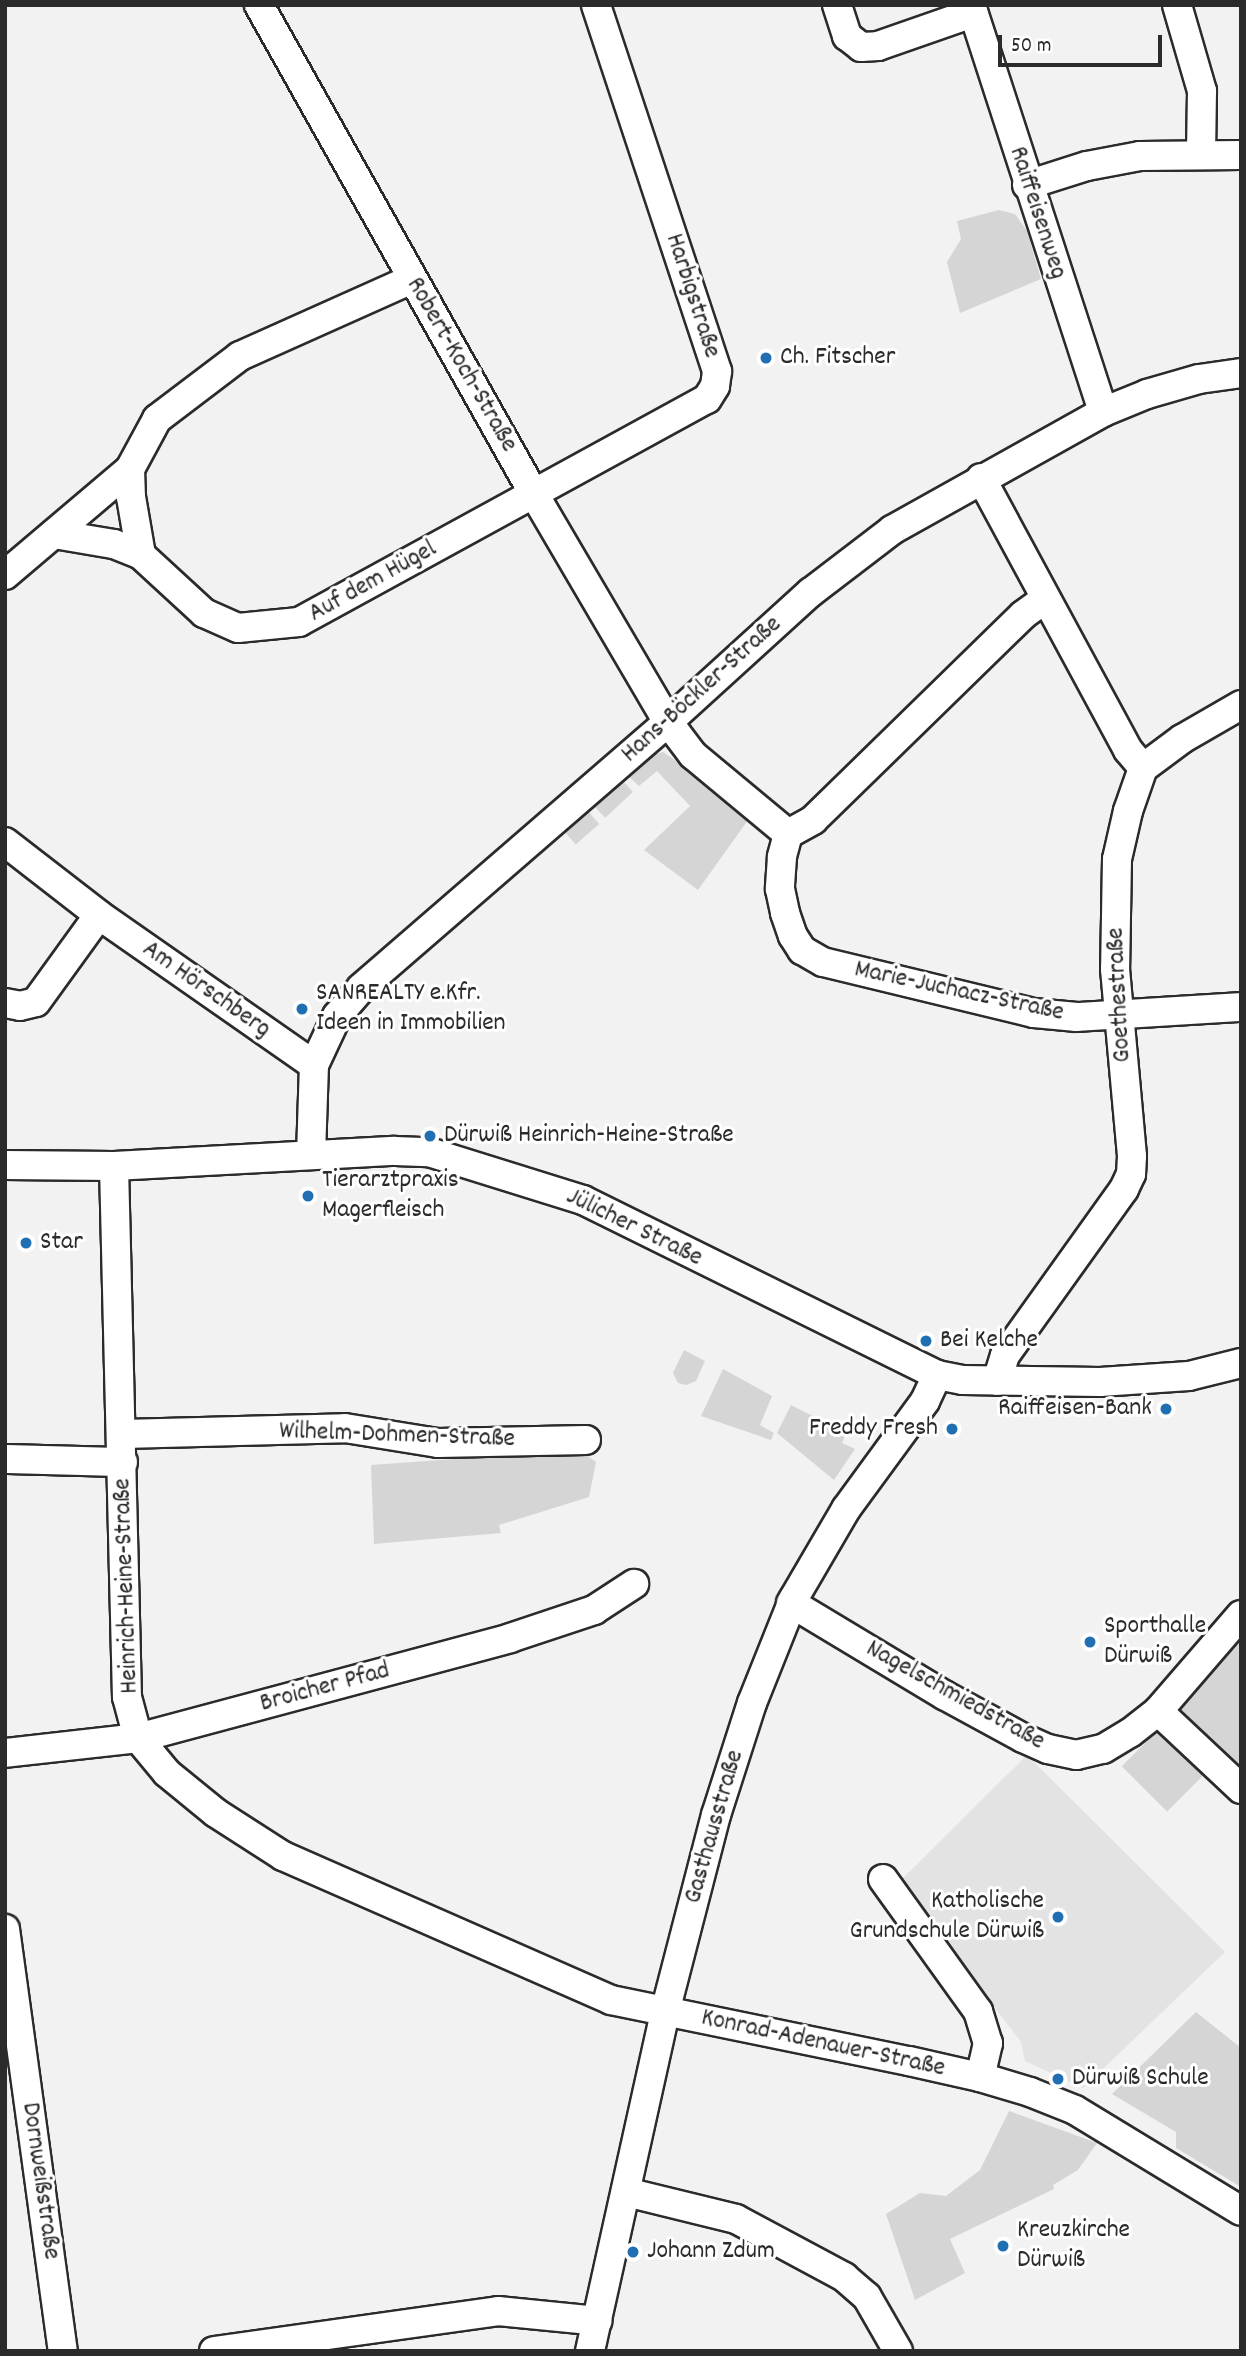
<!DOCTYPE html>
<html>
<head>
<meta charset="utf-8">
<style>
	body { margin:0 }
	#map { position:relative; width:1246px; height:2356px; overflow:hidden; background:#f2f2f2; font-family:Dekko,sans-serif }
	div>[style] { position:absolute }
	.built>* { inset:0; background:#e3e3e3 }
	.green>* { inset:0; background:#d5d5d5; transform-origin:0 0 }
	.roads { filter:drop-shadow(2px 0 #2b2b2b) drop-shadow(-2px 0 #2b2b2b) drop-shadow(0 2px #2b2b2b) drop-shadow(0 -2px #2b2b2b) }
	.minor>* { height:28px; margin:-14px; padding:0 14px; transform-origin:14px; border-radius:14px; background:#fff }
	.dots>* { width:19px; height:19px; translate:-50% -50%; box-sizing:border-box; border:4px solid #fff; border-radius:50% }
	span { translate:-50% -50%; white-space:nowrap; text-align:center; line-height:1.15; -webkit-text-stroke:6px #fff; paint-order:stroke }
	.street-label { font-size:26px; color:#2b2b2b }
	.poi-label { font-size:26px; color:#2b2b2b }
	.left { translate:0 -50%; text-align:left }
	.right { translate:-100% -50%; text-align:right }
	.frame { position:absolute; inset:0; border:7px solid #2b2b2b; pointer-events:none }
	.scale { position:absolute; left:998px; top:35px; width:164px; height:32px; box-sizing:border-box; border:4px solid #2b2b2b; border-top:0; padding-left:9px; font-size:21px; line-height:24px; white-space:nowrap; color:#2b2b2b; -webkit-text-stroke:5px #fff; paint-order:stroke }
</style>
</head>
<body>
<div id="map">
	<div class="built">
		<i style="clip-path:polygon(1027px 1755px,1225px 1952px,1083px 2088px,1025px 2061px,1021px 2042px,899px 1882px)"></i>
	</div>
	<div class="green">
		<i style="clip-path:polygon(999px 210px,1015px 214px,1027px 231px,1041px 279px,960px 313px,947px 262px,961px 239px,957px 221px)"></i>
		<i style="clip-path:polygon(663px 752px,753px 813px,698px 890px,644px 850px,690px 806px,657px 771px,639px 786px,627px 775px,650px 755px)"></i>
		<i style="left:620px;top:778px;width:19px;height:38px;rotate:47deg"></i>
		<i style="left:586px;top:809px;width:20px;height:31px;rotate:49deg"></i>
		<i style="clip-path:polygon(684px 1350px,705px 1361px,696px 1381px,686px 1385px,678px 1383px,673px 1373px)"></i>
		<i style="clip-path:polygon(723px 1369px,772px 1396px,760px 1425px,774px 1433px,771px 1440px,701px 1416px)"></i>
		<i style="clip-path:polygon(791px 1405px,846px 1433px,842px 1443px,855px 1449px,834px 1480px,777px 1433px)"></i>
		<i style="clip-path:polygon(580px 1450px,596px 1462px,589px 1497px,499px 1525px,501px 1533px,374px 1544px,371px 1465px)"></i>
		<i style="clip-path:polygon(1241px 1633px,1241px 1776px,1180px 1718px,1173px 1705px)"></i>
		<i style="left:1160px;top:1728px;width:64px;height:54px;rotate:45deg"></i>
		<i style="clip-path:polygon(1196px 2012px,1241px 2048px,1241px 2187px,1176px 2148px,1176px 2132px,1112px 2094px)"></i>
		<i style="clip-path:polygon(1009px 2111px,1097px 2143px,1078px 2170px,1053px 2185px,1054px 2189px,950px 2239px,965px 2273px,915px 2300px,886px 2214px,920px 2193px,946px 2196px,980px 2170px)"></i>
	</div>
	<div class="roads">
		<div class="minor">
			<i style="left:259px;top:5px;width:561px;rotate:60.65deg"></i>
			<i style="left:534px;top:494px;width:264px;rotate:59.6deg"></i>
			<i style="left:668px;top:722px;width:41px;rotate:52.9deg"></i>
			<i style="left:693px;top:755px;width:124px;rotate:39.7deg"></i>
			<i style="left:788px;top:834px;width:29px;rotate:-29deg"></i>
			<i style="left:813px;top:820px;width:293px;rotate:-44.3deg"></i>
			<i style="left:1023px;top:615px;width:26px;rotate:-36deg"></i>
			<i style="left:837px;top:5px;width:33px;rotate:72deg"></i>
			<i style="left:847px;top:36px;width:18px;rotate:38deg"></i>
			<i style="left:861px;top:47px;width:17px;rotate:-3deg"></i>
			<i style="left:878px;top:46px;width:101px;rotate:-19.2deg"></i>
			<i style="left:971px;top:5px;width:428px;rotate:72deg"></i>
			<i style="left:1177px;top:5px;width:90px;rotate:73.8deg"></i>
			<i style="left:1202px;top:91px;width:64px;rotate:90.9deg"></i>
			<i style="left:1027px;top:185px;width:63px;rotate:-17.6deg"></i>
			<i style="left:1087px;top:166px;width:54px;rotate:-10.7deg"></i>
			<i style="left:1140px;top:156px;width:101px;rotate:-0.6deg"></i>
			<i style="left:130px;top:469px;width:28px;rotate:88deg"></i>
			<i style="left:131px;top:497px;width:59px;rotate:80.2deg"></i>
			<i style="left:981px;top:478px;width:309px;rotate:61.6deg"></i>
			<i style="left:1128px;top:750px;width:23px;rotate:50deg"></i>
			<i style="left:1143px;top:768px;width:46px;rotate:109.2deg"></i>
			<i style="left:1128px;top:811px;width:49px;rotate:102.9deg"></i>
			<i style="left:1117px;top:859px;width:110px;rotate:91deg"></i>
			<i style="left:1115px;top:969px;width:188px;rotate:84.8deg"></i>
			<i style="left:1132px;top:1156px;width:18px;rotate:93deg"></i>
			<i style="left:1131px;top:1174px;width:17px;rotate:115deg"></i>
			<i style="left:1124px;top:1189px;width:204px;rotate:125.6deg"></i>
			<i style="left:1005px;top:1355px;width:27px;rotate:107deg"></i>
			<i style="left:54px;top:534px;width:61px;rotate:9.5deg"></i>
			<i style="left:114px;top:544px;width:29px;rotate:22deg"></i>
			<i style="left:141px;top:555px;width:86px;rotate:42.6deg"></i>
			<i style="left:204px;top:613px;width:37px;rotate:24deg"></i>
			<i style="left:238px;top:628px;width:61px;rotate:-5.6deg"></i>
			<i style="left:299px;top:622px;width:465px;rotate:-28.7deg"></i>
			<i style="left:707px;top:399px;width:15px;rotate:-58deg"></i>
			<i style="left:715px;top:386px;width:15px;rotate:-82deg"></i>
			<i style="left:717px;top:371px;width:385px;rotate:-108.3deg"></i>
			<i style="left:5px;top:575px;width:164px;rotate:-40.3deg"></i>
			<i style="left:130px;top:469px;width:57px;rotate:-61.6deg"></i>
			<i style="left:157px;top:419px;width:104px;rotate:-37.2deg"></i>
			<i style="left:240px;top:356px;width:188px;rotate:-24.1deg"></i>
			<i style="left:1143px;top:768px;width:49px;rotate:-36.6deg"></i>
			<i style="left:1182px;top:739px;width:68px;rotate:-30deg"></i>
			<i style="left:788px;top:834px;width:24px;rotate:105deg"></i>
			<i style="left:782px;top:857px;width:32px;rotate:94deg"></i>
			<i style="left:780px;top:889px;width:25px;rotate:78deg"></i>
			<i style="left:785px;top:913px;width:24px;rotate:71deg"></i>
			<i style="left:793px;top:936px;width:17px;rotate:57deg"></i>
			<i style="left:802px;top:950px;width:24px;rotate:30deg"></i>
			<i style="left:823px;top:962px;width:217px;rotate:13.6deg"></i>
			<i style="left:1034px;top:1013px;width:43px;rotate:5.3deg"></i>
			<i style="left:1077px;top:1017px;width:164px;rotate:-3.5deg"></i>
			<i style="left:5px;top:842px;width:119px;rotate:37.8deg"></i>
			<i style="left:99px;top:915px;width:262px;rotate:34.9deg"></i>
			<i style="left:5px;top:1003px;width:15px;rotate:11deg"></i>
			<i style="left:20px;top:1006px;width:16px;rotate:-14deg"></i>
			<i style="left:36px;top:1002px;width:107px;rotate:-54.1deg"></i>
			<i style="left:311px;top:1155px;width:90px;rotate:-88.1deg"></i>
			<i style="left:314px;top:1065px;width:54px;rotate:-64.9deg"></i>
			<i style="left:337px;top:1016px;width:37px;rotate:-49deg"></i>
			<i style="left:361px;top:988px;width:406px;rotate:-40.9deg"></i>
			<i style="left:668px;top:722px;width:193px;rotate:-42.3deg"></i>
			<i style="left:811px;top:592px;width:102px;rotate:-37.4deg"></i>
			<i style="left:892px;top:530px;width:242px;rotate:-29.2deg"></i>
			<i style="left:1103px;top:412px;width:48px;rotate:-22.2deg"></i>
			<i style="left:1147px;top:394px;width:54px;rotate:-16.1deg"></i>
			<i style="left:1199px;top:379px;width:42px;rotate:-8.1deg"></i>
			<i style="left:5px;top:1165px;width:109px;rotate:0.5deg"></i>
			<i style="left:114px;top:1166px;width:281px;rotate:-3.1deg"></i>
			<i style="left:395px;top:1151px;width:34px;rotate:2deg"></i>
			<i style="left:429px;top:1152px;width:161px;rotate:17.3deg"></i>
			<i style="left:583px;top:1200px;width:395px;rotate:26.3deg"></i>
			<i style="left:937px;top:1375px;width:26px;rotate:11deg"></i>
			<i style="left:963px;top:1380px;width:137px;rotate:0.8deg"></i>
			<i style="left:1100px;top:1382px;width:89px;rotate:-3.9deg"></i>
			<i style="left:1189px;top:1376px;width:54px;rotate:-14deg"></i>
			<i style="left:114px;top:1166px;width:531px;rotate:88.6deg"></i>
			<i style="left:127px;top:1697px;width:42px;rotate:75deg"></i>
			<i style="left:138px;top:1738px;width:45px;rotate:50.4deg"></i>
			<i style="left:167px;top:1773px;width:63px;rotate:39.2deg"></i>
			<i style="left:216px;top:1813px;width:80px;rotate:32.7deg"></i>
			<i style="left:283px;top:1856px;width:358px;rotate:23.7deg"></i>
			<i style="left:611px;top:2000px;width:304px;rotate:11.6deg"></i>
			<i style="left:909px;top:2061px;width:73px;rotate:12.7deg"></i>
			<i style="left:980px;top:2077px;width:52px;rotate:16.7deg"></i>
			<i style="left:1030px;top:2092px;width:48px;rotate:21.8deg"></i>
			<i style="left:1075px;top:2110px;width:194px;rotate:31.3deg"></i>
			<i style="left:123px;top:1434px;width:222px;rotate:-1.5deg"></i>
			<i style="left:345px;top:1428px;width:94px;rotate:9.2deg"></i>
			<i style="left:438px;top:1443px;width:148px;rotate:-1.2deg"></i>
			<i style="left:5px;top:1459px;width:118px;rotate:1.5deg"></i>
			<i style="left:791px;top:1603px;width:179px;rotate:31deg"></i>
			<i style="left:944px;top:1695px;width:90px;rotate:28.6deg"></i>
			<i style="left:1023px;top:1738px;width:27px;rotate:24deg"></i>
			<i style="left:1048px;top:1749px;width:29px;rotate:12deg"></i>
			<i style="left:1076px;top:1755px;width:28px;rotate:-13deg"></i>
			<i style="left:1103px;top:1749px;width:31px;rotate:-31deg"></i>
			<i style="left:1130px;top:1733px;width:36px;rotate:-38deg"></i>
			<i style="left:1158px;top:1711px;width:127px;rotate:-49.2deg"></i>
			<i style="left:1158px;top:1711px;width:114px;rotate:43.2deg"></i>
			<i style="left:5px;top:1753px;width:134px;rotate:-6.4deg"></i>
			<i style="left:138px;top:1738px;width:385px;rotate:-15deg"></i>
			<i style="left:510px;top:1638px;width:89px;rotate:-18.4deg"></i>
			<i style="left:594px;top:1610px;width:48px;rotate:-33deg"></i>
			<i style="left:883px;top:1879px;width:163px;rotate:54.3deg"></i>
			<i style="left:978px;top:2011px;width:34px;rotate:73deg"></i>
			<i style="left:988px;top:2043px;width:35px;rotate:103deg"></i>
			<i style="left:5px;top:1929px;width:426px;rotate:82.2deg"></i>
			<i style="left:626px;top:2192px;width:113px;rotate:13.8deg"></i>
			<i style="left:736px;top:2219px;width:123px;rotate:28.2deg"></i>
			<i style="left:844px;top:2277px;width:30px;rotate:41deg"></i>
			<i style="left:867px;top:2297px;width:62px;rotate:60.1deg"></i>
			<i style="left:214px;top:2351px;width:287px;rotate:-8deg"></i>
			<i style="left:498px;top:2311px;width:100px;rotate:5.7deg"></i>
			<i style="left:590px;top:2351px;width:347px;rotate:-77.5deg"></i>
			<i style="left:665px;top:2012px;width:203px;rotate:-75.5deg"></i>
			<i style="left:716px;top:1815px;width:118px;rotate:-72.2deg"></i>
			<i style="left:752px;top:1703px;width:113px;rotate:-68.2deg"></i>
			<i style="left:794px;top:1598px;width:103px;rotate:-59.7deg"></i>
			<i style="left:846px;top:1509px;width:134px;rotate:-53.8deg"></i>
			<i style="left:925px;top:1401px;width:29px;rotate:-65deg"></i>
		</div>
	</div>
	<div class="dots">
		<i style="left:766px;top:358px;background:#1f6fb2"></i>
		<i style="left:302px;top:1009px;background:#1f6fb2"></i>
		<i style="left:430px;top:1136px;background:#1f6fb2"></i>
		<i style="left:308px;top:1196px;background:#1f6fb2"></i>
		<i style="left:26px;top:1243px;background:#1f6fb2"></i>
		<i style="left:926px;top:1341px;background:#1f6fb2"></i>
		<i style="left:1166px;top:1409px;background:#1f6fb2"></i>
		<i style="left:952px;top:1429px;background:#1f6fb2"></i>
		<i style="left:1090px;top:1642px;background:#1f6fb2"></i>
		<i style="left:1058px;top:1917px;background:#1f6fb2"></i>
		<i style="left:1058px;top:2079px;background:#1f6fb2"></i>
		<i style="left:1003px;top:2246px;background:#1f6fb2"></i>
		<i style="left:633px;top:2252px;background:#1f6fb2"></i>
	</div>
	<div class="street-label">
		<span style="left:1037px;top:213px;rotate:72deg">Raiffeisenweg</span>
		<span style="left:692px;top:296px;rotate:72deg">Harbigstraße</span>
		<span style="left:461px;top:365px;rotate:60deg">Robert-Koch-Straße</span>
		<span style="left:373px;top:582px;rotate:-29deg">Auf dem Hügel</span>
		<span style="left:702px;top:690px;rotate:-42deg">Hans-Böckler-Straße</span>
		<span style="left:206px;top:990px;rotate:35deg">Am Hörschberg</span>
		<span style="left:959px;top:992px;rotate:12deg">Marie-Juchacz-Straße</span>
		<span style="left:1120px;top:995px;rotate:-93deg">Goethestraße</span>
		<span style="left:634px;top:1228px;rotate:26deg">Jülicher Straße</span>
		<span style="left:397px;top:1436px;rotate:2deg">Wilhelm-Dohmen-Straße</span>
		<span style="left:127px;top:1586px;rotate:-92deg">Heinrich-Heine-Straße</span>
		<span style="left:325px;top:1688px;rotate:-15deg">Broicher Pfad</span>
		<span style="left:955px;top:1696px;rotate:29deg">Nagelschmiedstraße</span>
		<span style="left:715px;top:1827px;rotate:-74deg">Gasthausstraße</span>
		<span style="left:823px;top:2044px;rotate:12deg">Konrad-Adenauer-Straße</span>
		<span style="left:40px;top:2181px;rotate:82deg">Dornweißstraße</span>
	</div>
	<div class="poi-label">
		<span class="left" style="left:780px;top:358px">Ch. Fitscher</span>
		<span class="left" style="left:316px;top:1009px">SANREALTY e.Kfr.<br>Ideen in Immobilien</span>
		<span class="left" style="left:444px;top:1136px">Dürwiß Heinrich-Heine-Straße</span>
		<span class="left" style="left:322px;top:1196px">Tierarztpraxis<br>Magerfleisch</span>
		<span class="left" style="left:40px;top:1243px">Star</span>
		<span class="left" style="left:940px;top:1341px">Bei Kelche</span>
		<span class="right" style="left:1152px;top:1409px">Raiffeisen-Bank</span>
		<span class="right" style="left:938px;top:1429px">Freddy Fresh</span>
		<span class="left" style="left:1104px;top:1642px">Sporthalle<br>Dürwiß</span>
		<span class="right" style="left:1044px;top:1917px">Katholische<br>Grundschule Dürwiß</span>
		<span class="left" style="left:1072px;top:2079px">Dürwiß Schule</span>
		<span class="left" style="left:1017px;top:2246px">Kreuzkirche<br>Dürwiß</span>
		<span class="left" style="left:647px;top:2252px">Johann Zdum</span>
	</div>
	<div class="frame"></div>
	<div class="scale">50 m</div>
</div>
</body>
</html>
